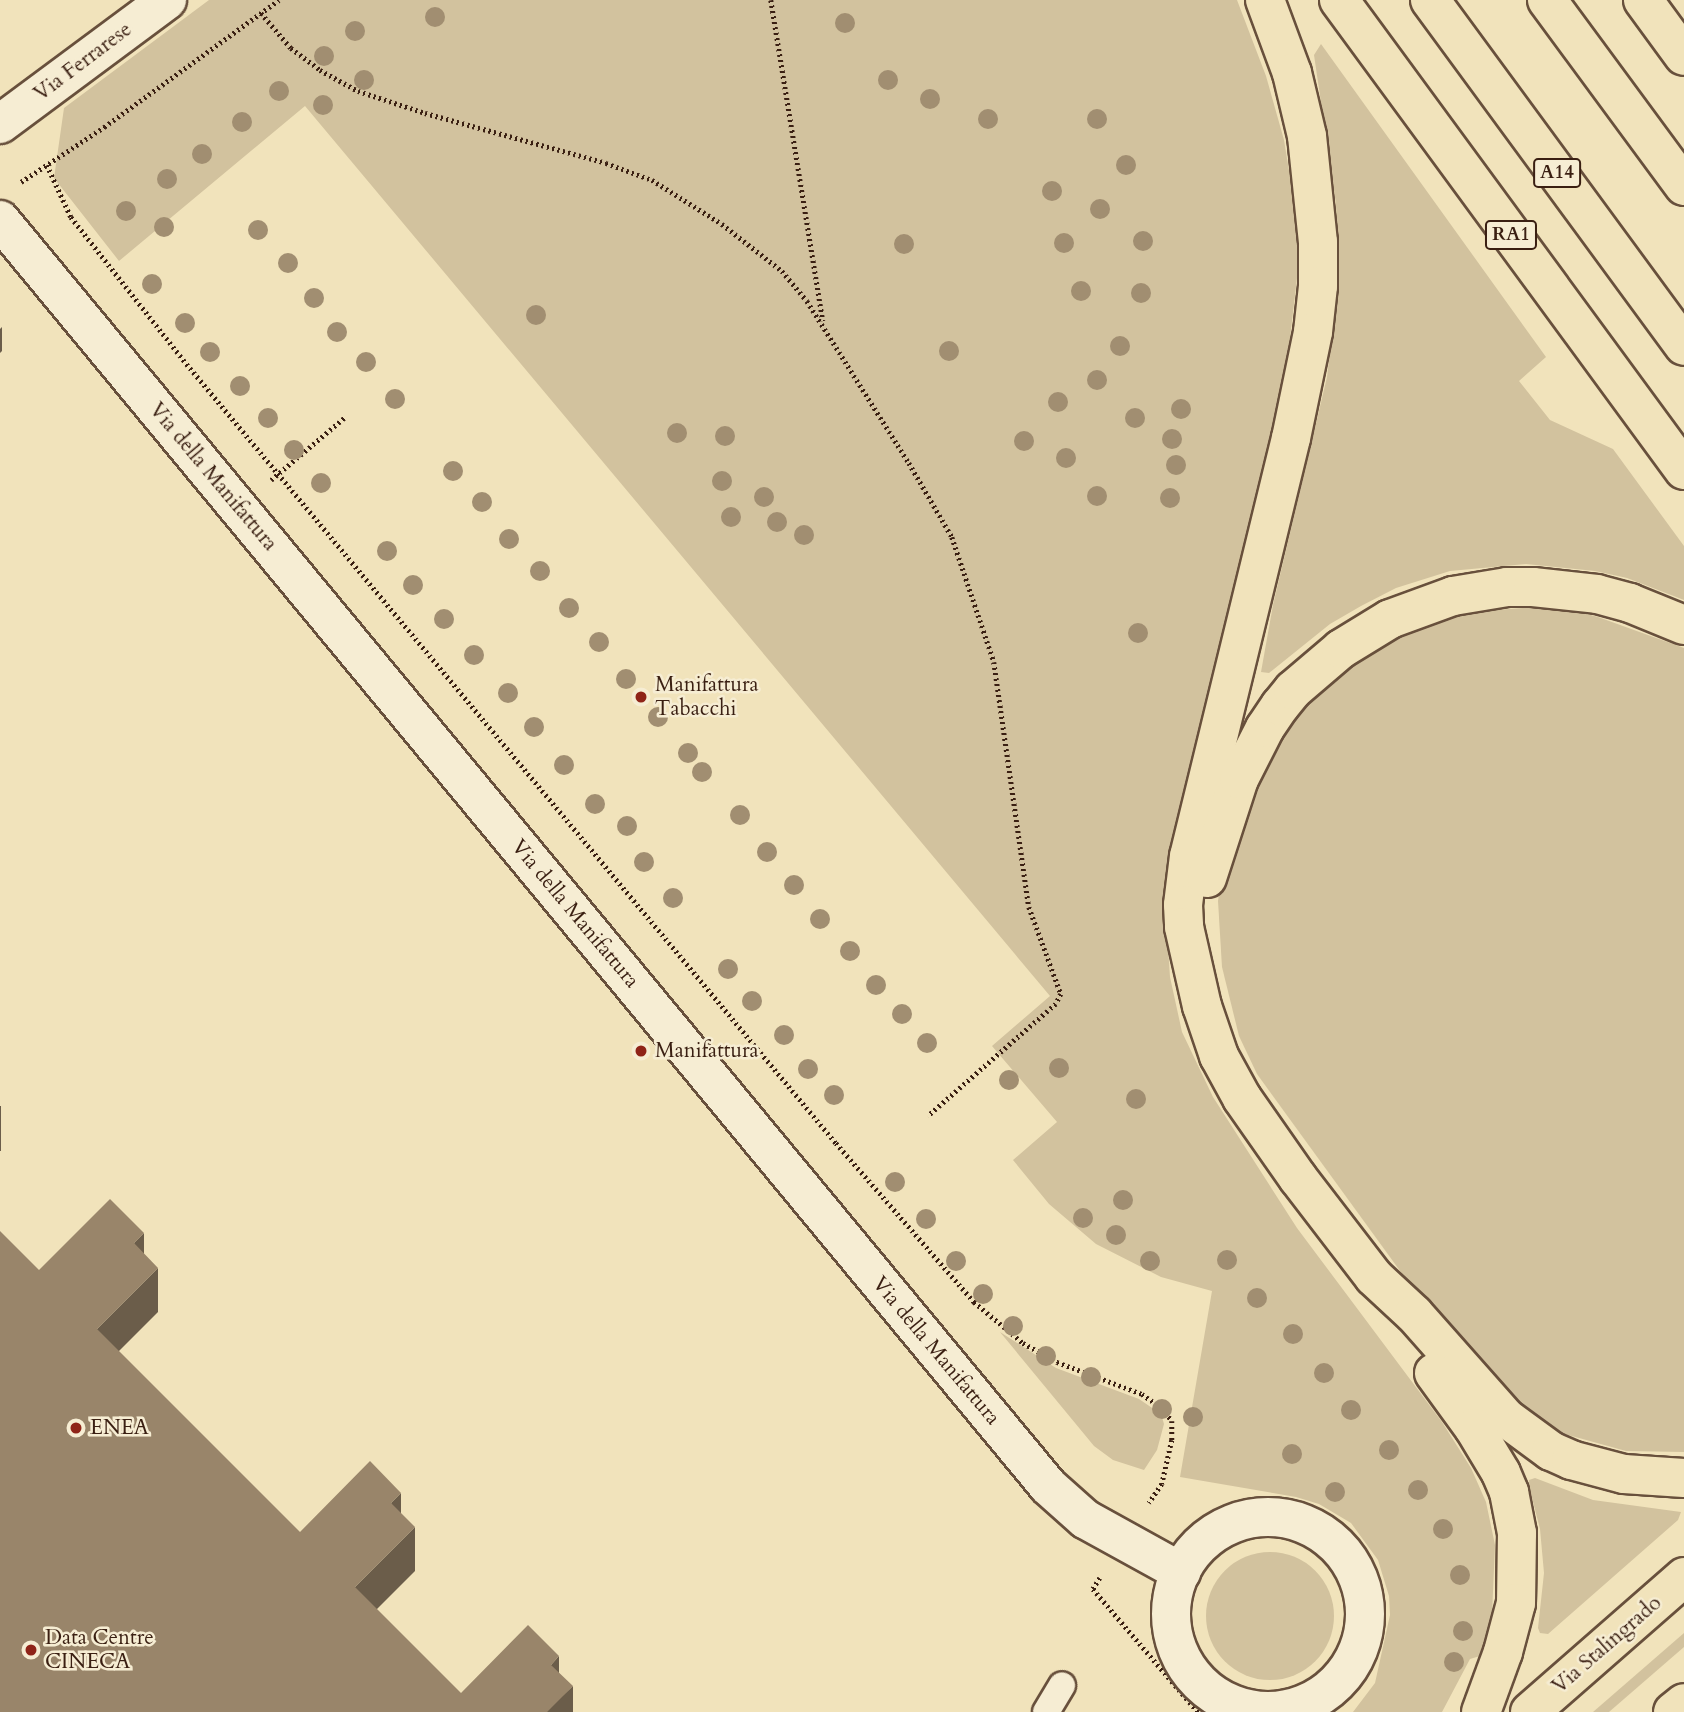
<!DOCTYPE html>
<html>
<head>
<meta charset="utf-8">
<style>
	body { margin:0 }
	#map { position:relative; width:1684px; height:1712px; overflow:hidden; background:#f1e3bb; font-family:Cardo,serif }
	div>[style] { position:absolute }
	.green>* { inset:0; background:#d2c29e }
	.round { border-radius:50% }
	.path>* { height:4.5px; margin-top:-2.25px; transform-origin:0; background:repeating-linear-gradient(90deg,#3a1f12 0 2px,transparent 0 5.5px) }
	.roads { filter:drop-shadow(2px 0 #68503c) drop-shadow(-2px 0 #68503c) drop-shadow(0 2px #68503c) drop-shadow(0 -2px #68503c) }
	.service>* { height:26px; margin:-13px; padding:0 13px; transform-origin:13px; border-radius:13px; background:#f6edd3 }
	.minor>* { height:38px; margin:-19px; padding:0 19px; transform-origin:19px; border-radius:19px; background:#f6edd3 }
	.minor>.ring { margin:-19px; padding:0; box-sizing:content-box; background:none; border:38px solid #f6edd3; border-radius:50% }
	.secondary>* { height:38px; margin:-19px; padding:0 19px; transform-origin:19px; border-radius:19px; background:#f6edd3 }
	.primary>* { height:38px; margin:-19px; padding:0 19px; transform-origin:19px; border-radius:19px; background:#f1e3bb }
	.motorway>* { height:38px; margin:-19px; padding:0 19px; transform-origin:19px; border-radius:19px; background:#f1e3bb }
	.trees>* { width:20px; height:20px; margin:-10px; border-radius:50%; background:#a18e71 }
	.shaded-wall>* { inset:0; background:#6b5d4a; transform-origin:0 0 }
	.building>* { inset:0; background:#99856a }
	.dots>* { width:19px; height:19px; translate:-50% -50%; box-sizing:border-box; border:4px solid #f6edd3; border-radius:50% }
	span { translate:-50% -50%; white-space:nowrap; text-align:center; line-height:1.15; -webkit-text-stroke:5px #f6edd3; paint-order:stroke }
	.shield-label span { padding:2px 5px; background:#f6edd3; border:2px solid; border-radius:5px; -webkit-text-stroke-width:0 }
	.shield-label { font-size:19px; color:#3a1f12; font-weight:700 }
	.street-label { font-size:21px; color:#3a1f12 }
	.poi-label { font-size:21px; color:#3a1f12 }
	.left { translate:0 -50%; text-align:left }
</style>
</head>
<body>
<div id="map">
	<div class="green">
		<i style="clip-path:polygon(209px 0,1237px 0,1266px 76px,1284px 140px,1297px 219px,1297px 278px,1290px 338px,1273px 425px,1198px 747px,1171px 883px,1168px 947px,1170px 977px,1182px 1032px,1213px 1097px,1297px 1228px,1442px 1422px,1471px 1468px,1486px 1502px,1495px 1545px,1492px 1615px,1480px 1656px,1470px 1659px,1442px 1712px,1353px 1712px,1375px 1683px,1390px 1615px,1389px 1596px,1378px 1560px,1351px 1523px,1319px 1504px,1296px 1497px,1180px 1477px,1212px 1291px,1161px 1277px,1096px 1244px,1049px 1204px,1013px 1160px,1057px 1122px,992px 1046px,1050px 996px,305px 106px,119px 261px,54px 178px,64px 108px)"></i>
		<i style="clip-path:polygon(1321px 44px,1546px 357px,1519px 381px,1550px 420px,1613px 449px,1684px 546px,1684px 600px,1627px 578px,1595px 571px,1526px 564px,1450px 571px,1396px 588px,1361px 606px,1330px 624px,1269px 673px,1261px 672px,1273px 605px,1327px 377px,1338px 286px,1336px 204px,1314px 55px)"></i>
		<i style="clip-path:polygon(1536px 607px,1565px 608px,1598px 617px,1684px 648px,1684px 1452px,1626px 1451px,1561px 1433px,1533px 1418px,1435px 1319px,1257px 1074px,1239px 1036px,1222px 967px,1218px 901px,1222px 874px,1249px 785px,1298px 712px,1339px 673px,1385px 642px,1407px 632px,1469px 612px)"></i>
		<i style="clip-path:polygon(1000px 1332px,1056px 1368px,1139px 1399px,1161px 1414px,1164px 1424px,1157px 1450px,1144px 1470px,1113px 1460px,1094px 1446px)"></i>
		<i style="clip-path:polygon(1535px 1478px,1593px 1500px,1681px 1512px,1678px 1520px,1548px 1634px,1540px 1633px,1538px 1628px,1544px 1573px,1540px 1529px,1529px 1486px,1529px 1480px)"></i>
		<i class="round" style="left:1206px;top:1552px;width:128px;height:128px"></i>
		<i style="clip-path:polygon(1684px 1633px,1684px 1647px,1609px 1712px,1593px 1712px)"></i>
	</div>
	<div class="path">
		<i style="left:771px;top:0;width:325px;rotate:80.8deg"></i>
		<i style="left:261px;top:13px;width:46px;rotate:49.4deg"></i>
		<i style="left:291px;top:48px;width:36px;rotate:37deg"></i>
		<i style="left:320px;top:70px;width:43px;rotate:28.9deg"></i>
		<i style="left:358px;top:91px;width:71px;rotate:18.2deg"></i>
		<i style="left:425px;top:113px;width:188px;rotate:15.4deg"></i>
		<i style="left:606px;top:163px;width:49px;rotate:20.3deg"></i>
		<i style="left:652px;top:180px;width:83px;rotate:32.2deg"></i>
		<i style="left:722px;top:224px;width:76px;rotate:38.1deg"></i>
		<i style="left:782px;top:271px;width:39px;rotate:50deg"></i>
		<i style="left:807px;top:301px;width:191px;rotate:57.8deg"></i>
		<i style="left:909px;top:463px;width:86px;rotate:59.8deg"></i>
		<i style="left:952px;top:537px;width:132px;rotate:71.4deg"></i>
		<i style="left:994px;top:662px;width:247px;rotate:81.9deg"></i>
		<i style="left:1029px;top:907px;width:93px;rotate:69.8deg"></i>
		<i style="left:1061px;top:994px;width:11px;rotate:117deg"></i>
		<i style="left:1056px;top:1004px;width:170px;rotate:138.8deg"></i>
		<i style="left:47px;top:165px;width:57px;rotate:65.2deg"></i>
		<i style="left:71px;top:217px;width:192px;rotate:51.8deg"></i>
		<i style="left:190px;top:368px;width:1009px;rotate:50.19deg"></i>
		<i style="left:836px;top:1143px;width:211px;rotate:49deg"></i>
		<i style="left:974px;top:1302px;width:64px;rotate:39.9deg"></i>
		<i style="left:1023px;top:1343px;width:39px;rotate:29deg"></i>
		<i style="left:1057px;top:1362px;width:91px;rotate:20.6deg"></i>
		<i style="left:1142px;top:1394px;width:24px;rotate:35deg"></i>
		<i style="left:1162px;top:1408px;width:16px;rotate:52deg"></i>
		<i style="left:1172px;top:1421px;width:19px;rotate:90deg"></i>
		<i style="left:1172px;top:1440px;width:45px;rotate:102.8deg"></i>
		<i style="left:1162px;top:1484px;width:23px;rotate:124deg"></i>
		<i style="left:21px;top:182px;width:100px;rotate:-33.5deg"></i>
		<i style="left:104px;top:127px;width:216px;rotate:-36deg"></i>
		<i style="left:271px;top:480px;width:97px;rotate:-40.4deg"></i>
		<i style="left:1100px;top:1578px;width:13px;rotate:122deg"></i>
		<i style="left:1093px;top:1589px;width:162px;rotate:49.5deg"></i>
	</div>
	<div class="roads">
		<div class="service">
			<i style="left:1046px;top:1712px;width:31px;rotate:-59deg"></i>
		</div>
		<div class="minor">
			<i style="left:0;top:220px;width:1643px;rotate:50.38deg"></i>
			<i style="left:1048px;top:1486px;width:50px;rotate:41.7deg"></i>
			<i style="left:1085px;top:1519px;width:110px;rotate:28.9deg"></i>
			<i class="ring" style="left:1171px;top:1517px;width:156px;height:156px"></i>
		</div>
		<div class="secondary">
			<i style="left:0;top:124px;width:208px;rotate:-36.6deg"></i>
		</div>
		<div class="primary">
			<i style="left:1530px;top:1712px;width:205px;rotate:-41.2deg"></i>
			<i style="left:1673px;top:1712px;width:14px;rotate:-39deg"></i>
		</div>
		<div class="motorway">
			<i style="left:1265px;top:0;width:78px;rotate:69.7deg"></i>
			<i style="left:1292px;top:73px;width:65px;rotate:76.6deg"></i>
			<i style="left:1307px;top:136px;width:107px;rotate:84.1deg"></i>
			<i style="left:1318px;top:242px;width:44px;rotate:90deg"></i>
			<i style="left:1318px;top:286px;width:46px;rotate:96.2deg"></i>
			<i style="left:1313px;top:332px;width:108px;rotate:101.7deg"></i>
			<i style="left:1291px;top:438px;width:430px;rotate:103.7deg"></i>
			<i style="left:1189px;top:856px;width:49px;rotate:97deg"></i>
			<i style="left:1183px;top:905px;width:22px;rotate:87deg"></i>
			<i style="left:1184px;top:927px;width:81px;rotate:77.2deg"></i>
			<i style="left:1202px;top:1006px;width:53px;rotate:71.2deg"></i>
			<i style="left:1219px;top:1056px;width:48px;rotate:61.3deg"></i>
			<i style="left:1242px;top:1098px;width:98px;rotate:55deg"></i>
			<i style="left:1298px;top:1178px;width:125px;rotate:52.5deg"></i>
			<i style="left:1374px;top:1277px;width:54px;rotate:42.8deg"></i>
			<i style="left:1414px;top:1314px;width:139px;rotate:48.5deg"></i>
			<i style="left:1506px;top:1418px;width:56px;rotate:36.3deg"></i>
			<i style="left:1551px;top:1451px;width:22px;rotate:24deg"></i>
			<i style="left:1571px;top:1460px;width:55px;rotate:14.8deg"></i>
			<i style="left:1624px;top:1474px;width:60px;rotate:3.8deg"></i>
			<i style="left:1339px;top:0;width:583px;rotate:53.72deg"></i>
			<i style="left:1430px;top:0;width:429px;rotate:53.7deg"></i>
			<i style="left:1547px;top:0;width:231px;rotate:53.6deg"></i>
			<i style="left:1643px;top:0;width:69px;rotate:53.8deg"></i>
			<i style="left:1207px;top:878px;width:104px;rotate:-72.1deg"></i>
			<i style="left:1239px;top:779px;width:57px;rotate:-63deg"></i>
			<i style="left:1265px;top:728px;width:27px;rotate:-56deg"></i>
			<i style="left:1280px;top:706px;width:21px;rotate:-51deg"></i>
			<i style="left:1293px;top:690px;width:63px;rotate:-40.5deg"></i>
			<i style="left:1341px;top:649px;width:57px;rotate:-31.5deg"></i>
			<i style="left:1390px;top:619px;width:67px;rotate:-20.1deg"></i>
			<i style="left:1453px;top:596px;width:55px;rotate:-9.5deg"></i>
			<i style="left:1507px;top:587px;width:26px"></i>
			<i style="left:1533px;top:587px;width:64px;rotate:6.2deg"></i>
			<i style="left:1597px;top:594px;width:34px;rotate:15deg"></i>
			<i style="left:1630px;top:603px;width:58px;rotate:22.2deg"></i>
			<i style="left:1434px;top:1373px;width:68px;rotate:54deg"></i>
			<i style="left:1474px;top:1428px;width:52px;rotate:59deg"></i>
			<i style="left:1501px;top:1473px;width:21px;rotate:67deg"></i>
			<i style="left:1509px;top:1492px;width:42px;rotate:79deg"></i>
			<i style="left:1517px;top:1533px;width:70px;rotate:90.8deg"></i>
			<i style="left:1516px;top:1603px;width:51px;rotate:104.9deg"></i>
			<i style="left:1503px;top:1652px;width:64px;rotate:110.1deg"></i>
		</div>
	</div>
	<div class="trees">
		<i style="left:435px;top:17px"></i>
		<i style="left:845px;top:23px"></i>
		<i style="left:355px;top:31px"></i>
		<i style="left:324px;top:56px"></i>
		<i style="left:364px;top:80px"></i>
		<i style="left:888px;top:80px"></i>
		<i style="left:279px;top:91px"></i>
		<i style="left:930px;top:99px"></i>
		<i style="left:323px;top:105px"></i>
		<i style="left:988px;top:119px"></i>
		<i style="left:1097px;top:119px"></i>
		<i style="left:242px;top:122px"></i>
		<i style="left:202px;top:154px"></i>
		<i style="left:1126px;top:165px"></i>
		<i style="left:167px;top:179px"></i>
		<i style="left:1052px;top:191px"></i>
		<i style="left:1100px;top:209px"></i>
		<i style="left:126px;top:211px"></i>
		<i style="left:164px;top:227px"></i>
		<i style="left:258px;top:230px"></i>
		<i style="left:1143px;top:241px"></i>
		<i style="left:1064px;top:243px"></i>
		<i style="left:904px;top:244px"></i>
		<i style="left:288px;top:263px"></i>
		<i style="left:152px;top:284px"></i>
		<i style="left:1081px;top:291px"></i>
		<i style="left:1141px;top:293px"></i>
		<i style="left:314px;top:298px"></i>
		<i style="left:536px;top:315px"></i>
		<i style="left:185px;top:323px"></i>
		<i style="left:337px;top:332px"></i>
		<i style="left:1120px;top:346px"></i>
		<i style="left:949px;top:351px"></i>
		<i style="left:210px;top:352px"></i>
		<i style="left:366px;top:362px"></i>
		<i style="left:1097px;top:380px"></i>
		<i style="left:240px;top:386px"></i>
		<i style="left:395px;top:399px"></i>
		<i style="left:1058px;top:402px"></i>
		<i style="left:1181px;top:409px"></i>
		<i style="left:268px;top:418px"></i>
		<i style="left:1135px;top:418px"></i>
		<i style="left:677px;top:433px"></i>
		<i style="left:725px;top:436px"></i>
		<i style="left:1172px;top:439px"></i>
		<i style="left:1024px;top:441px"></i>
		<i style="left:294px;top:450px"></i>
		<i style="left:1066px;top:458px"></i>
		<i style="left:1176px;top:465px"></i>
		<i style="left:453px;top:471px"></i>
		<i style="left:722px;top:481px"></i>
		<i style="left:321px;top:483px"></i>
		<i style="left:1097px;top:496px"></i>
		<i style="left:764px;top:497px"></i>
		<i style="left:1170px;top:498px"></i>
		<i style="left:482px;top:502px"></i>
		<i style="left:731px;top:517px"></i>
		<i style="left:777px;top:522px"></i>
		<i style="left:804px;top:535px"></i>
		<i style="left:509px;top:539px"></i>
		<i style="left:387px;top:551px"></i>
		<i style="left:540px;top:571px"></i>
		<i style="left:413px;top:585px"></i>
		<i style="left:569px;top:608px"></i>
		<i style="left:444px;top:619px"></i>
		<i style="left:1138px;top:633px"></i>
		<i style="left:599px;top:642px"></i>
		<i style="left:474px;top:655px"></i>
		<i style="left:626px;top:679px"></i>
		<i style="left:508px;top:693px"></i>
		<i style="left:658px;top:717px"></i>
		<i style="left:534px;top:727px"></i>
		<i style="left:688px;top:753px"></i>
		<i style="left:564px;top:765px"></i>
		<i style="left:702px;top:772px"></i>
		<i style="left:595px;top:804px"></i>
		<i style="left:740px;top:815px"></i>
		<i style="left:627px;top:826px"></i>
		<i style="left:767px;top:852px"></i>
		<i style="left:644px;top:862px"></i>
		<i style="left:794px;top:885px"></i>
		<i style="left:673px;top:898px"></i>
		<i style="left:820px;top:919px"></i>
		<i style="left:850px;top:951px"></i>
		<i style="left:728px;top:969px"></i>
		<i style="left:876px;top:985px"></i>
		<i style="left:752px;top:1001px"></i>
		<i style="left:902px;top:1014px"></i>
		<i style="left:784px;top:1035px"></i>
		<i style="left:927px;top:1043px"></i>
		<i style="left:1059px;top:1068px"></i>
		<i style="left:808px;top:1069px"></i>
		<i style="left:1009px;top:1080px"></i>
		<i style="left:834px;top:1095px"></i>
		<i style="left:1136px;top:1099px"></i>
		<i style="left:895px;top:1182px"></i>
		<i style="left:1123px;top:1200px"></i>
		<i style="left:1083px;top:1218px"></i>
		<i style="left:926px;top:1219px"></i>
		<i style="left:1116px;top:1235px"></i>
		<i style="left:1227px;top:1260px"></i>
		<i style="left:956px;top:1261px"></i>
		<i style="left:1150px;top:1261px"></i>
		<i style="left:983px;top:1294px"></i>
		<i style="left:1257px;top:1298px"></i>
		<i style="left:1013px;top:1326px"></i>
		<i style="left:1293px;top:1334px"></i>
		<i style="left:1046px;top:1356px"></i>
		<i style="left:1324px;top:1373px"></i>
		<i style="left:1091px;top:1377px"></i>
		<i style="left:1162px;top:1409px"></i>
		<i style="left:1351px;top:1410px"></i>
		<i style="left:1193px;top:1417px"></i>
		<i style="left:1389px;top:1450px"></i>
		<i style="left:1292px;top:1454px"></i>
		<i style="left:1418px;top:1490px"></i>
		<i style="left:1335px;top:1492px"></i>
		<i style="left:1443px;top:1529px"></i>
		<i style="left:1460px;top:1575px"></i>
		<i style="left:1463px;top:1631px"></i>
		<i style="left:1454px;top:1662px"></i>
	</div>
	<div class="shaded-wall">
		<i style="clip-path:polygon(2px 327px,2px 351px,0 353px,0 329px)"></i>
		<i style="left:0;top:1106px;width:1px;height:45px"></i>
		<i style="clip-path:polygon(144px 1233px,144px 1278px,134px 1243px)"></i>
		<i style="clip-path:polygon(158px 1268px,158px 1312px,97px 1373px,97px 1329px)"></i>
		<i style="clip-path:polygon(401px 1493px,401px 1538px,391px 1503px)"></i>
		<i style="clip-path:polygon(415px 1527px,415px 1571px,355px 1631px,355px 1587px)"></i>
		<i style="clip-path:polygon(559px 1656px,559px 1699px,573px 1686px,573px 1712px,547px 1712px,551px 1665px)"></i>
	</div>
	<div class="building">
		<i style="clip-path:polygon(110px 1199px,144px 1233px,134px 1243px,158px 1268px,97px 1329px,300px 1532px,370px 1461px,401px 1493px,391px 1503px,415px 1527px,355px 1587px,461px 1693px,528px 1625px,559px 1656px,551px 1665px,573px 1686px,547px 1712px,0 1712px,0 1231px,39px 1270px)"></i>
	</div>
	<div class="dots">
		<i style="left:641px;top:697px;background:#8f2418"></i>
		<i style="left:641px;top:1051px;background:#8f2418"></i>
		<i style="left:76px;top:1428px;background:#8f2418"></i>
		<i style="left:31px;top:1650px;background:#8f2418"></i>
	</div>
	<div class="shield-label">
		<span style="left:1557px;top:173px">A14</span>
		<span style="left:1511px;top:235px">RA1</span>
	</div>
	<div class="street-label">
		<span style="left:83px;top:62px;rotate:-37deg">Via Ferrarese</span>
		<span style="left:213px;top:477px;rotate:50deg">Via della Manifattura</span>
		<span style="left:575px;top:914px;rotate:50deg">Via della Manifattura</span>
		<span style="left:936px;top:1351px;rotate:50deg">Via della Manifattura</span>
		<span style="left:1607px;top:1645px;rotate:-41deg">Via Stalingrado</span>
	</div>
	<div class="poi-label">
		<span class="left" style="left:655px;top:697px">Manifattura<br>Tabacchi</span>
		<span class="left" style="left:655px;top:1051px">Manifattura</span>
		<span class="left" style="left:90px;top:1428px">ENEA</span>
		<span class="left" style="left:45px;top:1650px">Data Centre<br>CINECA</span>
	</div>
</div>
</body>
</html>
